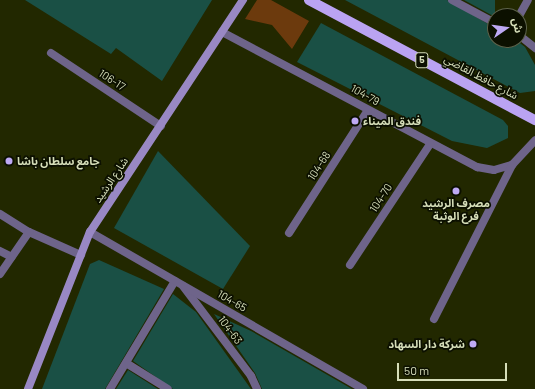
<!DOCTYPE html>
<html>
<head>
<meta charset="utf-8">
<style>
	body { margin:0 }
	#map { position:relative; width:535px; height:389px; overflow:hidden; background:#222800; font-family:Barlow,"Noto Sans Arabic",sans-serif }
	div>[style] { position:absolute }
	.green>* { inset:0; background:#6c3a0d }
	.building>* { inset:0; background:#1a5045 }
	.lane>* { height:8px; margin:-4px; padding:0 4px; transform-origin:4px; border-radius:4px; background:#6e648a }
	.street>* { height:8px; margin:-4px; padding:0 4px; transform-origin:4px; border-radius:4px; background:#6e648a }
	.secondary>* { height:8px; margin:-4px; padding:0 4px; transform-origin:4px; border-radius:4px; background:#9988c4 }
	.primary>* { height:10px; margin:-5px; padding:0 5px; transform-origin:5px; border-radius:5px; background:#baa3f2 }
	.dots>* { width:11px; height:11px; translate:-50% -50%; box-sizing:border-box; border:2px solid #0c1000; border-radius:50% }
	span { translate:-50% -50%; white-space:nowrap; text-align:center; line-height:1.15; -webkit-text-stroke:3.5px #0c1000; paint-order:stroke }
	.shield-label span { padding:1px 3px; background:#0c1000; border:1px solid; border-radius:3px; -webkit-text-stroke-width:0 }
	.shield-label { font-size:10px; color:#d6deb9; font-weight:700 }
	.street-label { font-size:11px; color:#d6deb9 }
	.poi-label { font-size:11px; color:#d6deb9; font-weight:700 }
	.left { translate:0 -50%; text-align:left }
	.right { translate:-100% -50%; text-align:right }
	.north { position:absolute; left:487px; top:8px; width:40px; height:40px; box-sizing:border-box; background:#0c1000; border:1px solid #5d624a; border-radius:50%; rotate:77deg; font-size:11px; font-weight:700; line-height:16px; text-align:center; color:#d6deb9 }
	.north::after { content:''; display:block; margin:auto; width:14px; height:18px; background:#bea9f4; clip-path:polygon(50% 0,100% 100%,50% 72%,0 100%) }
	.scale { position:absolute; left:397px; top:363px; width:110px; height:18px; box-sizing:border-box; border:2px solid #d6deb9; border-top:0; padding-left:5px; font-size:12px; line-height:14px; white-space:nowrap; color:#d6deb9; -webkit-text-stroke:3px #0c1000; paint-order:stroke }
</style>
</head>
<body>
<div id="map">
	<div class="green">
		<i style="clip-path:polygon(257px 0,271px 0,309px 21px,292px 49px,272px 25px,245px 19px)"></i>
	</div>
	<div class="building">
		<i style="clip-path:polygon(25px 0,212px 0,162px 81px,116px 48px,111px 54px)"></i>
		<i style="clip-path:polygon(345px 0,447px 0,495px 28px,495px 40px,516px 40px,525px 47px,535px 65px,535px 91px,520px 93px)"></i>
		<i style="clip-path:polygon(464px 0,495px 0,495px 17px)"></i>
		<i style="clip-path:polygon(321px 23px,503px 120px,508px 126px,508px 138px,487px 148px,452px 141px,297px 62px)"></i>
		<i style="clip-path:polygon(158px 151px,250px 246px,223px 289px,114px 228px)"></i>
		<i style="clip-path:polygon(99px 260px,164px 289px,105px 389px,42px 389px,90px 264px)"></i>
		<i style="clip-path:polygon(173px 294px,196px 312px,251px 389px,173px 389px,133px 361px)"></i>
		<i style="clip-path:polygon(214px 314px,251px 331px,352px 389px,262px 389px,255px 373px)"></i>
		<i style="clip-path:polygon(128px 370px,158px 389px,116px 389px)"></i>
	</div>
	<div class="lane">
		<i style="left:452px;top:0;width:49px;rotate:28.1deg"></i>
		<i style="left:519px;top:16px;width:18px;rotate:-61deg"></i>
		<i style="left:222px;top:32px;width:289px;rotate:27.9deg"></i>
		<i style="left:477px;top:167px;width:17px;rotate:10deg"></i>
		<i style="left:494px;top:170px;width:19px;rotate:-16deg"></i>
		<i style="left:512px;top:165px;width:34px;rotate:-47deg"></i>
		<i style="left:519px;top:35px;width:21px;rotate:39deg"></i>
		<i style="left:51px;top:53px;width:132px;rotate:33.6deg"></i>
		<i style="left:0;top:214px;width:34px;rotate:32deg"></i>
		<i style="left:29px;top:232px;width:57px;rotate:23.9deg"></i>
		<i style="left:289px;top:233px;width:146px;rotate:-57.3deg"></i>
		<i style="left:0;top:251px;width:13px;rotate:27deg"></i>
		<i style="left:350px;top:265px;width:145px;rotate:-56.5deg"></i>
		<i style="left:0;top:274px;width:51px;rotate:-55.4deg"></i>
		<i style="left:183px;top:286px;width:113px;rotate:52.9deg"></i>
		<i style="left:251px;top:376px;width:14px;rotate:65deg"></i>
		<i style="left:434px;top:319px;width:173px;rotate:-63.1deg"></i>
		<i style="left:126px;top:363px;width:49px;rotate:31.8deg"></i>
		<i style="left:110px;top:389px;width:126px;rotate:-59deg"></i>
	</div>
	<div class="street">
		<i style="left:90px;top:232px;width:315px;rotate:29.9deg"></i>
	</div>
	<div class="secondary">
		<i style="left:28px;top:389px;width:169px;rotate:-68.5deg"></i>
		<i style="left:90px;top:232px;width:278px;rotate:-56.6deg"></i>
	</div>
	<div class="primary">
		<i style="left:309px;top:0;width:256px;rotate:28deg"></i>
	</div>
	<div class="dots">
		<i style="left:355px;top:121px;background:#bea9f4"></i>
		<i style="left:9px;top:161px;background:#bea9f4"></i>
		<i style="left:456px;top:191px;background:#bea9f4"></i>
		<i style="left:473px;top:344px;background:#bea9f4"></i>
	</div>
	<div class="shield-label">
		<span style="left:422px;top:60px">5</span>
	</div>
	<div class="street-label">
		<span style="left:481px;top:77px;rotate:28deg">شارع حافظ القاضي</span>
		<span style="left:112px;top:80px;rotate:33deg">106-17</span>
		<span style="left:365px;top:95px;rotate:29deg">104-79</span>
		<span style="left:319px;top:166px;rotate:-57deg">104-68</span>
		<span style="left:111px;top:180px;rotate:-56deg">شارع الرشيد</span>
		<span style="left:381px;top:198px;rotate:-57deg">104-70</span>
		<span style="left:232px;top:301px;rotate:30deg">104-65</span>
		<span style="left:230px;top:330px;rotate:53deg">104-63</span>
	</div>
	<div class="poi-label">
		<span class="left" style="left:363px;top:121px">فندق الميناء</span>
		<span class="left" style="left:17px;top:161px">جامع سلطان باشا</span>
		<span style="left:456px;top:210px">مصرف الرشيد<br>فرع الوثبة</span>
		<span class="right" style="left:465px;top:344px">شركة دار السهاد</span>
	</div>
	<div class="north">ش</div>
	<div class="scale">50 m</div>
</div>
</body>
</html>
